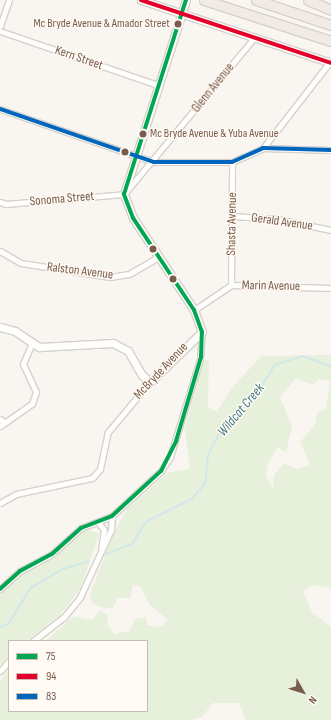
<!DOCTYPE html>
<html>
<head>
<meta charset="utf-8">
<style>
	body { margin:0 }
	#map { position:relative; width:331px; height:720px; overflow:hidden; background:#f9f5f0; font-family:"Sofia Sans Condensed",sans-serif }
	div>[style] { position:absolute }
	.green>* { inset:0; background:#e7f0db }
	.stream>* { height:1.5px; margin:-0.75px; padding:0 0.75px; transform-origin:0.75px; border-radius:0.75px; background:#d0e8ea }
	.roads { filter:drop-shadow(1px 0 #d7d1cb) drop-shadow(-1px 0 #d7d1cb) drop-shadow(0 1px #d7d1cb) drop-shadow(0 -1px #d7d1cb) }
	.street>* { height:5px; margin:-2.5px; padding:0 2.5px; transform-origin:2.5px; border-radius:2.5px; background:#fefefd }
	.secondary>* { height:7px; margin:-3.5px; padding:0 3.5px; transform-origin:3.5px; border-radius:3.5px; background:#fefefd }
	.highway>* { height:9px; margin:-4.5px; padding:0 4.5px; transform-origin:4.5px; border-radius:4.5px; background:#f2eae7 }
	.bus-1>* { height:4px; margin:-2px; padding:0 2px; transform-origin:2px; border-radius:2px; background:#00a651 }
	.bus-2>* { height:4px; margin:-2px; padding:0 2px; transform-origin:2px; border-radius:2px; background:#e4002b }
	.bus-3>* { height:4px; margin:-2px; padding:0 2px; transform-origin:2px; border-radius:2px; background:#0065bd }
	.dots>* { width:11px; height:11px; translate:-50% -50%; box-sizing:border-box; border:2px solid #fffaf3; border-radius:50% }
	span { translate:-50% -50%; white-space:nowrap; text-align:center; line-height:1.15; -webkit-text-stroke:3px #fffaf3; paint-order:stroke }
	.bus-label { font-size:12px; color:#7a5c4d }
	.right { translate:-100% -50%; text-align:right }
	.left { translate:0 -50%; text-align:left }
	.street-label { font-size:13px; color:#7a5c4d }
	.water-label { font-size:14px; color:#437c86; font-style:italic }
	.legend { position:absolute; left:8px; top:640px; width:140px; height:72px; box-sizing:border-box; background:#fffaf3; border:1px solid #cabbb1; margin:0; padding:5px 7px; list-style:none; font-size:12px; color:#7a5c4d }
	.legend li { display:flex; align-items:center; gap:8px; height:20px }
	.legend b { width:20px; border:1px solid #cabbb1 }
	.north { position:absolute; left:283px; top:672px; width:40px; height:40px; -webkit-text-stroke:3px #fffaf3; paint-order:stroke; rotate:129deg; font-size:11px; font-weight:700; line-height:16px; text-align:center; color:#7a5c4d }
	.north::after { content:''; display:block; margin:auto; width:14px; height:18px; background:#7a5c4d; clip-path:polygon(50% 0,100% 100%,50% 72%,0 100%) }
</style>
</head>
<body>
<div id="map">
	<div class="green">
		<i style="clip-path:polygon(evenodd,331px 355px,331px 588px,312px 585px,303px 591px,312px 612px,331px 627px,331px 720px,246px 720px,239px 703px,213px 703px,202px 717px,192px 720px,0 720px,0 681px,9px 670px,9px 711px,147px 711px,147px 641px,45px 641px,74px 616px,93px 620px,99px 611px,107px 614px,108px 626px,115px 634px,130px 631px,135px 619px,146px 617px,147px 625px,162px 627px,168px 620px,149px 604px,140px 586px,133px 585px,130px 598px,118px 598px,113px 608px,99px 607px,92px 603px,90px 595px,113px 534px,127px 509px,167px 473px,190px 469px,185px 428px,204px 360px,209px 360px,208px 407px,217px 412px,231px 389px,261px 356px,331px 355px,296px 378px,313px 385px,319px 379px,330px 381px,326px 409px,317px 413px,315px 425px,300px 442px,310px 465px,296px 469px,284px 463px,274px 475px,273px 488px,266px 476px,268px 463px,278px 447px,286px 453px,292px 427px,280px 397px,296px 378px)"></i>
		<i style="clip-path:polygon(80px 528px,100px 533px,80px 589px,60px 615px,27px 641px,9px 641px,9px 656px,0 665px,0 586px,18px 569px,50px 552px)"></i>
	</div>
	<div class="stream">
		<i style="left:106px;top:554px;width:28px;rotate:-21deg"></i>
		<i style="left:132px;top:544px;width:26px;rotate:-58deg"></i>
		<i style="left:146px;top:522px;width:51px;rotate:-26.6deg"></i>
		<i style="left:192px;top:499px;width:20px;rotate:-49deg"></i>
		<i style="left:205px;top:484px;width:29px;rotate:-84deg"></i>
		<i style="left:208px;top:455px;width:30px;rotate:-62deg"></i>
		<i style="left:222px;top:429px;width:52px;rotate:-45.8deg"></i>
		<i style="left:258px;top:392px;width:32px;rotate:-58deg"></i>
		<i style="left:275px;top:365px;width:29px;rotate:-18deg"></i>
		<i style="left:303px;top:356px;width:30px;rotate:20deg"></i>
		<i style="left:0;top:627px;width:9px;rotate:-21deg"></i>
		<i style="left:8px;top:624px;width:43px;rotate:-57.4deg"></i>
		<i style="left:31px;top:588px;width:37px;rotate:-31deg"></i>
		<i style="left:63px;top:569px;width:27px;rotate:-17deg"></i>
	</div>
	<div class="roads">
		<div class="street">
			<i style="left:0;top:26px;width:28px;rotate:-71deg"></i>
			<i style="left:0;top:31px;width:167px;rotate:18.9deg"></i>
			<i style="left:0;top:109px;width:163px;rotate:19deg"></i>
			<i style="left:154px;top:162px;width:78px"></i>
			<i style="left:232px;top:162px;width:34px;rotate:-24deg"></i>
			<i style="left:263px;top:148px;width:68px;rotate:1.7deg"></i>
			<i style="left:263px;top:148px;width:108px;rotate:-52.2deg"></i>
			<i style="left:0;top:202px;width:6px;rotate:18deg"></i>
			<i style="left:6px;top:204px;width:118px;rotate:-4.8deg"></i>
			<i style="left:124px;top:194px;width:204px;rotate:-50.2deg"></i>
			<i style="left:232px;top:216px;width:45px;rotate:3.8deg"></i>
			<i style="left:277px;top:219px;width:55px;rotate:11.5deg"></i>
			<i style="left:0;top:251px;width:24px;rotate:30deg"></i>
			<i style="left:21px;top:263px;width:90px;rotate:8.9deg"></i>
			<i style="left:110px;top:277px;width:19px;rotate:-9deg"></i>
			<i style="left:129px;top:274px;width:34px;rotate:-30deg"></i>
			<i style="left:231px;top:285px;width:123px;rotate:-89.5deg"></i>
			<i style="left:194px;top:310px;width:45px;rotate:-34deg"></i>
			<i style="left:231px;top:285px;width:100px;rotate:1.7deg"></i>
			<i style="left:0;top:419px;width:6px;rotate:39deg"></i>
			<i style="left:0;top:426px;width:39px;rotate:-35deg"></i>
			<i style="left:32px;top:404px;width:13px;rotate:-72deg"></i>
			<i style="left:36px;top:392px;width:31px;rotate:-115deg"></i>
			<i style="left:23px;top:364px;width:21px;rotate:-67deg"></i>
			<i style="left:0;top:503px;width:18px;rotate:-29deg"></i>
			<i style="left:16px;top:494px;width:78px;rotate:-11.9deg"></i>
			<i style="left:92px;top:478px;width:12px;rotate:-48deg"></i>
			<i style="left:100px;top:469px;width:38px;rotate:-78deg"></i>
			<i style="left:108px;top:432px;width:65px;rotate:-50deg"></i>
			<i style="left:98px;top:522px;width:10px;rotate:53deg"></i>
			<i style="left:104px;top:530px;width:18px;rotate:99deg"></i>
			<i style="left:0;top:589px;width:27px;rotate:-42deg"></i>
			<i style="left:20px;top:571px;width:36px;rotate:-28deg"></i>
			<i style="left:52px;top:554px;width:39px;rotate:-42deg"></i>
			<i style="left:81px;top:528px;width:33px;rotate:-21deg"></i>
			<i style="left:112px;top:516px;width:67px;rotate:-42.6deg"></i>
			<i style="left:161px;top:471px;width:17px;rotate:-57deg"></i>
			<i style="left:170px;top:457px;width:102px;rotate:-73deg"></i>
			<i style="left:200px;top:359px;width:27px;rotate:-86deg"></i>
			<i style="left:33px;top:641px;width:39px;rotate:-38deg"></i>
			<i style="left:64px;top:617px;width:26px;rotate:-51deg"></i>
			<i style="left:80px;top:597px;width:74px;rotate:-65.2deg"></i>
			<i style="left:111px;top:530px;width:14px;rotate:-86deg"></i>
			<i style="left:0;top:671px;width:13px;rotate:-48deg"></i>
		</div>
		<div class="secondary">
			<i style="left:141px;top:0;width:200px;rotate:18.3deg"></i>
			<i style="left:0;top:327px;width:16px;rotate:15deg"></i>
			<i style="left:15px;top:331px;width:29px;rotate:34deg"></i>
			<i style="left:39px;top:347px;width:74px;rotate:-3.1deg"></i>
			<i style="left:113px;top:343px;width:17px;rotate:28deg"></i>
			<i style="left:128px;top:351px;width:28px;rotate:60deg"></i>
			<i style="left:142px;top:375px;width:11px;rotate:41deg"></i>
			<i style="left:150px;top:382px;width:72px;rotate:-43.9deg"></i>
			<i style="left:202px;top:332px;width:23px;rotate:-110deg"></i>
			<i style="left:194px;top:310px;width:110px;rotate:-123.5deg"></i>
			<i style="left:133px;top:218px;width:26px;rotate:-111deg"></i>
			<i style="left:124px;top:194px;width:204px;rotate:-72.3deg"></i>
		</div>
		<div class="highway">
			<i style="left:204px;top:0;width:133px;rotate:17.9deg"></i>
			<i style="left:256px;top:0;width:79px;rotate:18.4deg"></i>
			<i style="left:308px;top:0;width:25px;rotate:23deg"></i>
		</div>
	</div>
	<div class="bus-1">
		<i style="left:0;top:589px;width:27px;rotate:-42deg"></i>
		<i style="left:20px;top:571px;width:36px;rotate:-28deg"></i>
		<i style="left:52px;top:554px;width:39px;rotate:-42deg"></i>
		<i style="left:81px;top:528px;width:33px;rotate:-21deg"></i>
		<i style="left:112px;top:516px;width:67px;rotate:-42.6deg"></i>
		<i style="left:161px;top:471px;width:34px;rotate:-63deg"></i>
		<i style="left:176px;top:441px;width:88px;rotate:-73.4deg"></i>
		<i style="left:201px;top:357px;width:25px;rotate:-88deg"></i>
		<i style="left:202px;top:332px;width:23px;rotate:-110deg"></i>
		<i style="left:194px;top:310px;width:110px;rotate:-123.5deg"></i>
		<i style="left:133px;top:218px;width:26px;rotate:-111deg"></i>
		<i style="left:124px;top:194px;width:204px;rotate:-72.3deg"></i>
	</div>
	<div class="bus-2">
		<i style="left:141px;top:0;width:200px;rotate:18.3deg"></i>
	</div>
	<div class="bus-3">
		<i style="left:0;top:109px;width:163px;rotate:19deg"></i>
		<i style="left:154px;top:162px;width:78px"></i>
		<i style="left:232px;top:162px;width:34px;rotate:-24deg"></i>
		<i style="left:263px;top:148px;width:68px;rotate:1.7deg"></i>
	</div>
	<div class="dots">
		<i style="left:178px;top:24px;background:#7a5c4d"></i>
		<i style="left:143px;top:134px;background:#7a5c4d"></i>
		<i style="left:125px;top:152px;background:#7a5c4d"></i>
		<i style="left:153px;top:249px;background:#7a5c4d"></i>
		<i style="left:173px;top:279px;background:#7a5c4d"></i>
	</div>
	<div class="bus-label">
		<span class="right" style="left:170px;top:24px">Mc Bryde Avenue &amp; Amador Street</span>
		<span class="left" style="left:150px;top:134px">Mc Bryde Avenue &amp; Yuba Avenue</span>
	</div>
	<div class="street-label">
		<span style="left:79px;top:58px;rotate:19deg">Kern Street</span>
		<span style="left:213px;top:88px;rotate:-51deg">Glenn Avenue</span>
		<span style="left:62px;top:199px;rotate:-5deg">Sonoma Street</span>
		<span style="left:282px;top:222px;rotate:8deg">Gerald Avenue</span>
		<span style="left:232px;top:224px;rotate:-89deg">Shasta Avenue</span>
		<span style="left:80px;top:271px;rotate:7deg">Ralston Avenue</span>
		<span style="left:271px;top:286px;rotate:1deg">Marin Avenue</span>
		<span style="left:161px;top:371px;rotate:-47deg">McBryde Avenue</span>
	</div>
	<div class="water-label">
		<span style="left:241px;top:410px;rotate:-50deg">Wildcat Creek</span>
	</div>
	<ul class="legend">
	<li><b style="height:5px;background:#00a651"></b>75</li>
	<li><b style="height:5px;background:#e4002b"></b>94</li>
	<li><b style="height:5px;background:#0065bd"></b>83</li>
	</ul>
	<div class="north">N</div>
</div>
</body>
</html>
